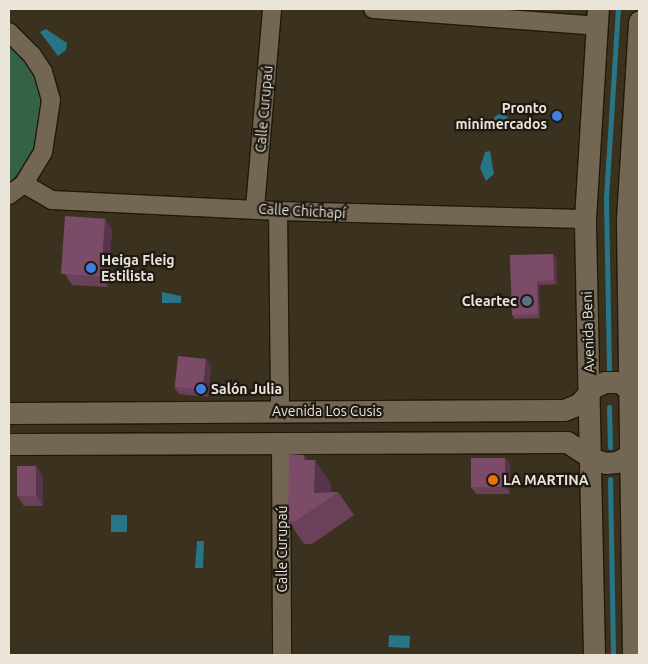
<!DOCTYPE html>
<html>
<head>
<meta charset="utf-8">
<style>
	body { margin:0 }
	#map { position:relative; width:648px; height:664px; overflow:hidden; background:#3b311f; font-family:Ubuntu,sans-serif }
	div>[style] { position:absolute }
	.green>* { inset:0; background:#346247 }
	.water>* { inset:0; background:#277586; transform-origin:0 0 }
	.round { border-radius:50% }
	.stream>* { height:5px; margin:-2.5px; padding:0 2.5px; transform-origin:2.5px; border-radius:2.5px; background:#277586 }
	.roads { filter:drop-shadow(1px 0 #221807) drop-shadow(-1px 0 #221807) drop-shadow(0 1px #221807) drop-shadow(0 -1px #221807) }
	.minor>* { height:18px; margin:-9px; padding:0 9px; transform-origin:9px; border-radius:9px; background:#736754 }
	.tertiary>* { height:21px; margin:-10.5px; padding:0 10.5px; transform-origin:10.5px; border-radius:10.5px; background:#736754 }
	.wall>* { inset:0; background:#6b4059 }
	.shaded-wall>* { inset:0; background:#573449 }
	.building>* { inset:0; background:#7c4b68; transform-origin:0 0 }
	.dots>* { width:14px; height:14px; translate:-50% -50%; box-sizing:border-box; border:2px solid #1e1912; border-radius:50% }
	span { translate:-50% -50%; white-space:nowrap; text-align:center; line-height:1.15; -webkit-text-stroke:4.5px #1e1912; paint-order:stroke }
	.poi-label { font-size:14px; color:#eae4d9; font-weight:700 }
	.right { translate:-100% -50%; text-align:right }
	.left { translate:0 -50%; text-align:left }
	.street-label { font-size:14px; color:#eae4d9 }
	.frame { position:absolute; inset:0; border:10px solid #eae4d9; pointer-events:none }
</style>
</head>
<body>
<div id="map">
	<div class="green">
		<i style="clip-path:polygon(9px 41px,36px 75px,44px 113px,35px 151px,9px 184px)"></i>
	</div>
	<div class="water">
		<i style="clip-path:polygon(46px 29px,67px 43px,66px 50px,58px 56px,40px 32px)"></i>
		<i class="round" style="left:493px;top:114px;width:16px;height:16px"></i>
		<i style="clip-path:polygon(490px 151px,494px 174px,486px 181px,480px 168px,485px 152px)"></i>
		<i style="clip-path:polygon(162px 292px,181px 296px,181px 303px,162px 303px)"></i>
		<i style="left:111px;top:515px;width:16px;height:17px"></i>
		<i style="clip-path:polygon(197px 541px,204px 541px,203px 568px,195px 568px)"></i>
		<i style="left:389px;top:635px;width:21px;height:12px;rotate:3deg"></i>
	</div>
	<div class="stream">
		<i style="left:609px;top:370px;width:172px;rotate:-91deg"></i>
		<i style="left:606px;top:198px;width:189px;rotate:-86.4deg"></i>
		<i style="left:609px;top:407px;width:40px;rotate:88.6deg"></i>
		<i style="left:610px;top:479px;width:176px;rotate:89deg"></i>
	</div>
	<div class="roads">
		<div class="minor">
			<i style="left:373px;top:9px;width:225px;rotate:4.3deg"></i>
			<i style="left:9px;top:32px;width:33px;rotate:45deg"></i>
			<i style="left:32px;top:55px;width:20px;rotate:57deg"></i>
			<i style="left:43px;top:72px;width:29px;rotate:74deg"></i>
			<i style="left:51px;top:100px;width:53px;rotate:98.7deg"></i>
			<i style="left:43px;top:152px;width:37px;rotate:121deg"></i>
			<i style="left:24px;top:184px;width:19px;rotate:144deg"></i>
			<i style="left:24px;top:184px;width:32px;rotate:30deg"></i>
			<i style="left:52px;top:200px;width:226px;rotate:2.8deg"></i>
			<i style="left:278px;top:211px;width:307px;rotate:1.5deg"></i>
			<i style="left:255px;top:208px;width:200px;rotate:-85.1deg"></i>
			<i style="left:278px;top:211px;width:200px;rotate:89.4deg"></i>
			<i style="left:281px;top:443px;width:212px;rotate:89.7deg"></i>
		</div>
		<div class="tertiary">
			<i style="left:9px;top:413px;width:555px;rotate:-0.31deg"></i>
			<i style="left:564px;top:410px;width:16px;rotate:-22deg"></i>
			<i style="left:579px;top:404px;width:23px;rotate:-49deg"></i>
			<i style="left:594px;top:387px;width:12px;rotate:-24deg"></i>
			<i style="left:605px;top:382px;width:15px"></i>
			<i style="left:620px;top:382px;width:15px;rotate:42deg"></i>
			<i style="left:9px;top:444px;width:558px;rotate:-0.21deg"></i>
			<i style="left:567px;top:442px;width:33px;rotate:33deg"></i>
			<i style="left:595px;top:460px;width:11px;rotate:15deg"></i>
			<i style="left:606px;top:463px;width:11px;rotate:-5deg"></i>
			<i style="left:617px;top:462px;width:16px;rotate:-30deg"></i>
			<i style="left:594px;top:655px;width:436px;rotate:-91.2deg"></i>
			<i style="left:585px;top:219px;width:210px;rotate:-86.5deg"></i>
			<i style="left:633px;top:655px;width:436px;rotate:-90.8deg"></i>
			<i style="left:627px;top:219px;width:198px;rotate:-86.5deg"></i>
		</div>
	</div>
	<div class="wall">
		<i style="clip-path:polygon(105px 219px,112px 229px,108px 287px,72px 285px,65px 274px)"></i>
		<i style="clip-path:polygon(510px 255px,556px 257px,557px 284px,539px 285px,540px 318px,515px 319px,512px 315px)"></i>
		<i style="clip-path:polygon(206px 359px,211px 366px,208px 397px,179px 394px,174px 387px)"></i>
		<i style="clip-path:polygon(505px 458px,510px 465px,510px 494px,476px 494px,471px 487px)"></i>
		<i style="clip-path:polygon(43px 476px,43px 506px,24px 506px,17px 496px)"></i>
		<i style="clip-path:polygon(331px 483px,331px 492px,338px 492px,354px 515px,312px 544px,304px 544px,288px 521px)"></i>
	</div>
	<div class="shaded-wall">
		<i style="clip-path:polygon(105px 219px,112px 229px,108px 287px,101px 277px)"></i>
		<i style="clip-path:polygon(553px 254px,556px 257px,557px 284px,554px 280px)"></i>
		<i style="clip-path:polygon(537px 281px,539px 285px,540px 318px,538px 314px)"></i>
		<i style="clip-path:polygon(206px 359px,211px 366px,208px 397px,203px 390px)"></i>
		<i style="clip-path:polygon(304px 455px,315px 470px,315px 460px,331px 483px,331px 497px,314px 493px,304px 460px)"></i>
		<i style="clip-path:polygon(505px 458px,510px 465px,510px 494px,505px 487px)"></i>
		<i style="clip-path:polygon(36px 466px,43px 476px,43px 506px,36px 495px)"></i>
	</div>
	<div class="building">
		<i style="left:65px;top:216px;width:40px;height:58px;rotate:4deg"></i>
		<i style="clip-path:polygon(553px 254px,554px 280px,537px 281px,538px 314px,512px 315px,510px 255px)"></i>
		<i style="left:178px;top:356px;width:28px;height:31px;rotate:6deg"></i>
		<i style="clip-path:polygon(289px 454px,304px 455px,304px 460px,315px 460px,314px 493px,338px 492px,296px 521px,288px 521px)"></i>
		<i style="left:471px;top:458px;width:34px;height:29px"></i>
		<i style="left:17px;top:466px;width:19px;height:30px"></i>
	</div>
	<div class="dots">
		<i style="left:557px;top:116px;background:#3f7fe0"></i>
		<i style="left:91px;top:268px;background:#3f7fe0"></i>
		<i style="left:527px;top:301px;background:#5c6f8a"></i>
		<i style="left:201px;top:389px;background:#3f7fe0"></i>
		<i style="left:493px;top:480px;background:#e8710a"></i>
	</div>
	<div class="poi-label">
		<span class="right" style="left:547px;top:116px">Pronto<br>minimercados</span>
		<span class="left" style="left:101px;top:268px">Heiga Fleig<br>Estilista</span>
		<span class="right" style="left:517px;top:301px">Cleartec</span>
		<span class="left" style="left:211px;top:389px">Salón Julia</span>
		<span class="left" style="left:503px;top:480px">LA MARTINA</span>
	</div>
	<div class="street-label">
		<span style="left:264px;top:109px;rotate:-85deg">Calle Curupaú</span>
		<span style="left:302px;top:211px;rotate:3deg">Calle Chichapí</span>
		<span style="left:588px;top:332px;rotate:-92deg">Avenida Beni</span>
		<span style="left:327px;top:411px">Avenida Los Cusis</span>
		<span style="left:282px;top:549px;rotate:-90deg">Calle Curupaú</span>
	</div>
	<div class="frame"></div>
</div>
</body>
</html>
